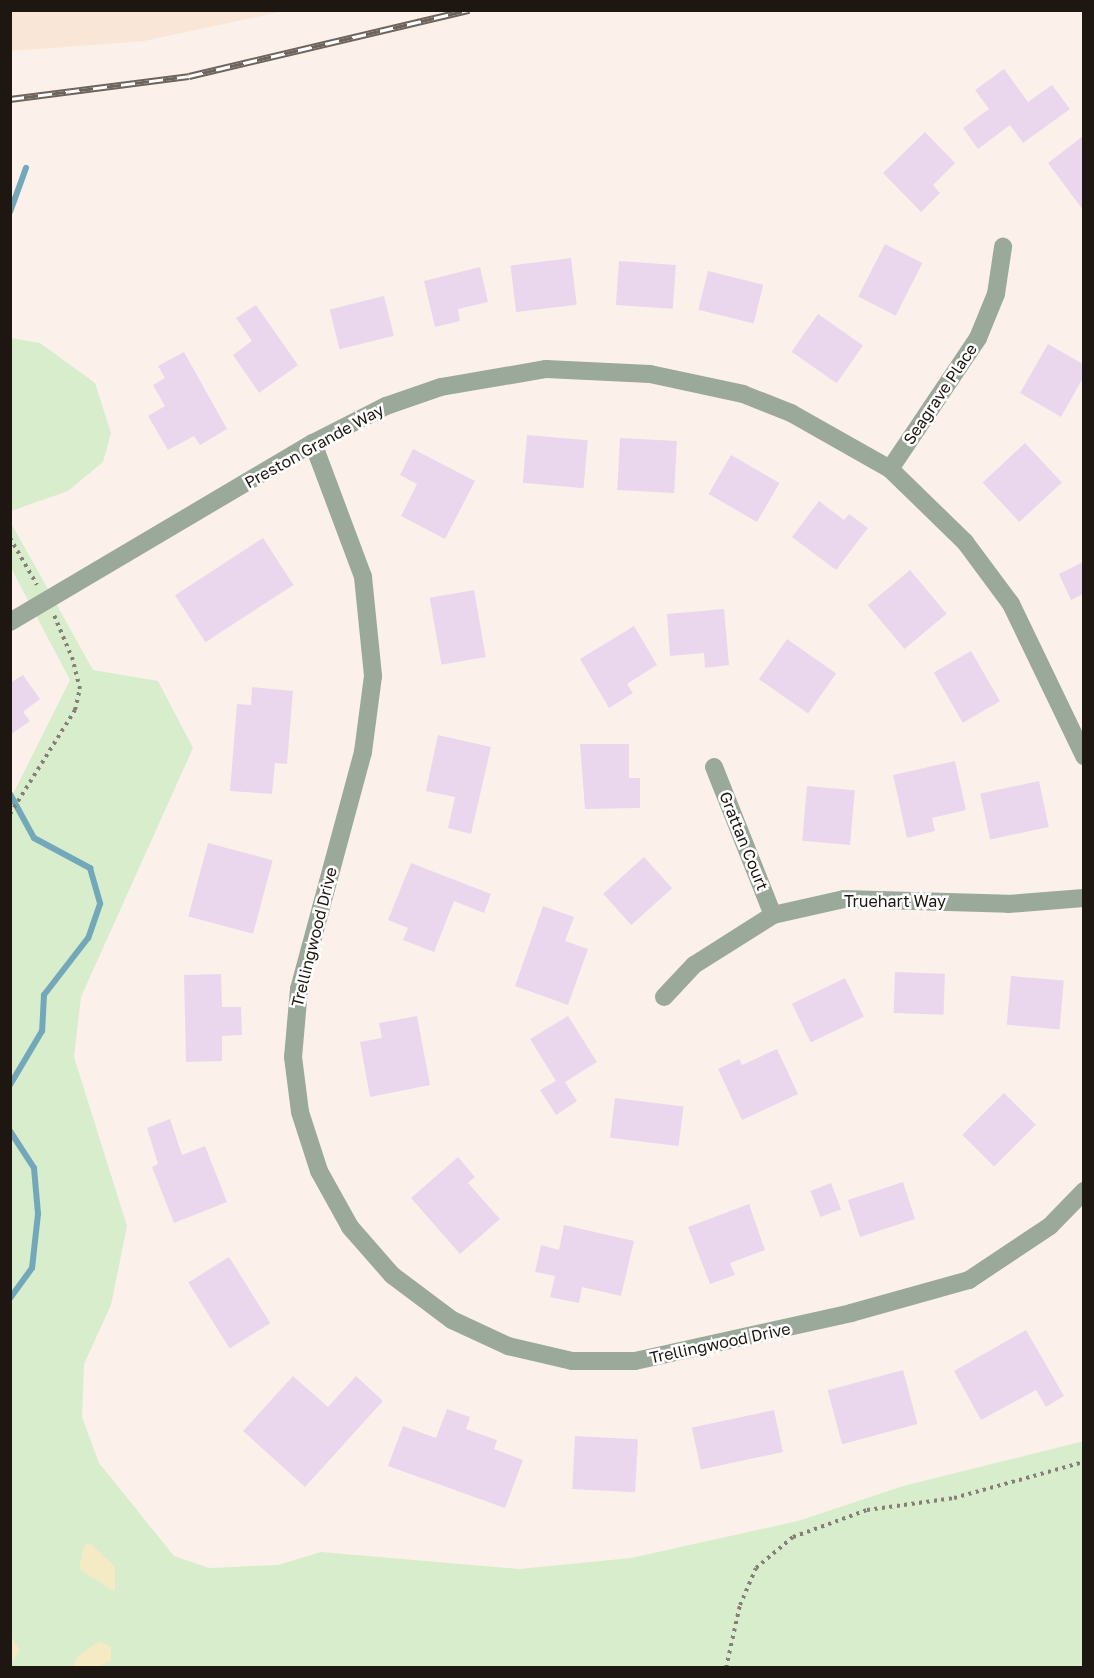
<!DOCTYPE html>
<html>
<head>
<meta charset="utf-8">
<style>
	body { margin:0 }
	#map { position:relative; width:1094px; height:1678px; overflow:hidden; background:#fbf1ea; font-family:"Golos Text",sans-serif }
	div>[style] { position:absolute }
	.commercial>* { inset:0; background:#f9e6d6 }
	.green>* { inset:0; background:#d8edcc }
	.sand>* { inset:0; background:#f4eac4 }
	.stream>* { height:6px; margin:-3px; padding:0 3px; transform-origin:3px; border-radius:3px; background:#73a8ba }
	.building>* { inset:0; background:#ead7ee; transform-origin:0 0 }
	.path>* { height:4px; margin-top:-2px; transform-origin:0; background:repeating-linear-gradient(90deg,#877e77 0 3px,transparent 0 7.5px) }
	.minor>* { height:18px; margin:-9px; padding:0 9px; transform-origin:9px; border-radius:9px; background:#9aa99a }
	.rail>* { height:7px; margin-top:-3.5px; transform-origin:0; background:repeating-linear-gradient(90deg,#fff 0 14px,#6c645d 0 28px); box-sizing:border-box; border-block:2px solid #6c645d }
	span { translate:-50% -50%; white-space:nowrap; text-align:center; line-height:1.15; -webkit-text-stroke:5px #fff; paint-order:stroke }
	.street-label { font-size:16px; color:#1e1610 }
	.frame { position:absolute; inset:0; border:12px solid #1e1610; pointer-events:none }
</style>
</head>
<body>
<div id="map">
	<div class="commercial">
		<i style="clip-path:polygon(11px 10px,284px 10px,284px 11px,144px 41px,11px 51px)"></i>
	</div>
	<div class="green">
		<i style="clip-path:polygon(11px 338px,40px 343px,95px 383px,111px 433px,103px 462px,68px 491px,11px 511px)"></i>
		<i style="clip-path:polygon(11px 523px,93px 670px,158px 681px,193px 748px,81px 997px,74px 1057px,127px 1226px,111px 1305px,84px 1364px,82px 1417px,99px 1463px,174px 1556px,209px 1568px,278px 1565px,321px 1552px,519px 1569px,631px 1558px,798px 1521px,903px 1486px,1084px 1441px,1083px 1667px,11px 1667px,11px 798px,70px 680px,11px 568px)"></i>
	</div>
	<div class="sand">
		<i style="clip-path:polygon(90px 1543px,115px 1567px,115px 1592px,79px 1569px,84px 1546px)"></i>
		<i style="clip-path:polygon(10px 1635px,20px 1650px,11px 1664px,10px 1664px)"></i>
		<i style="clip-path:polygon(99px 1641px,111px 1647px,111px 1661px,97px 1667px,73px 1667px,77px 1657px)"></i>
	</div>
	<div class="stream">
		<i style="left:10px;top:212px;width:47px;rotate:-70deg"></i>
		<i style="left:10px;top:794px;width:50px;rotate:61.4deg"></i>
		<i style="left:34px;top:838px;width:64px;rotate:28.2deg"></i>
		<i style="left:90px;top:868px;width:37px;rotate:74deg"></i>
		<i style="left:100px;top:904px;width:36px;rotate:109deg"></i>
		<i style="left:88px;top:938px;width:72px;rotate:127.7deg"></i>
		<i style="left:44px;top:995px;width:36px;rotate:93deg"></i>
		<i style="left:42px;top:1031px;width:63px;rotate:120.7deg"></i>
		<i style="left:10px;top:1131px;width:44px;rotate:57deg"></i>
		<i style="left:34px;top:1168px;width:46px;rotate:85deg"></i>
		<i style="left:38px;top:1214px;width:54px;rotate:96.3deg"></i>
		<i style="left:32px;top:1268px;width:37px;rotate:126deg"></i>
	</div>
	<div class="building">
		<i style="clip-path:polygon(1004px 69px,1028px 102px,1052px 85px,1070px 109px,1023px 143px,1010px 125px,978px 149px,963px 128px,989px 109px,975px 90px)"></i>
		<i style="clip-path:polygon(925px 132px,955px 163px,933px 185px,940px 193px,921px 212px,883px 173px)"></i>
		<i style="clip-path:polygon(1083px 136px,1083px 210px,1048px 163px)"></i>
		<i style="left:885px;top:244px;width:42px;height:59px;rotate:27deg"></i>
		<i style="left:571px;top:258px;width:47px;height:61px;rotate:83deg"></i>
		<i style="left:619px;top:261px;width:57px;height:44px;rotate:4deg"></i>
		<i style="clip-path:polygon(480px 267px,488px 302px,458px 309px,460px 321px,435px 327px,424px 281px)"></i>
		<i style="left:708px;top:271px;width:57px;height:40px;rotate:14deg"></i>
		<i style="left:384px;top:296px;width:41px;height:56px;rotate:76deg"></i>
		<i style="clip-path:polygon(256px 305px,298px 365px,259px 393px,233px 355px,252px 341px,236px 318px)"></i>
		<i style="left:818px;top:314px;width:55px;height:46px;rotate:35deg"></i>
		<i style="clip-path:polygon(1048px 344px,1083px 364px,1083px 378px,1061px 417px,1020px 393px)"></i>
		<i style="clip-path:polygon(184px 352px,227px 429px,200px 445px,194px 436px,168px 450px,148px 416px,165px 406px,153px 385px,165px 378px,158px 366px)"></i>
		<i style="left:527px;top:435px;width:61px;height:48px;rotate:5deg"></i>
		<i style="left:620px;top:438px;width:57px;height:52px;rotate:3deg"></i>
		<i style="left:1025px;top:443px;width:54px;height:58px;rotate:47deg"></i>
		<i style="clip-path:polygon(413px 449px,475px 481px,445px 539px,401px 516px,417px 484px,400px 475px)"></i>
		<i style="left:731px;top:455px;width:56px;height:45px;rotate:30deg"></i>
		<i style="clip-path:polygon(819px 501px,844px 520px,849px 514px,868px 528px,836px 570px,792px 537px)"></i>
		<i style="left:263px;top:538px;width:56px;height:105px;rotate:57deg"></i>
		<i style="clip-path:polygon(1083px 562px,1083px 594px,1071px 600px,1059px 574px)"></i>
		<i style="left:910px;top:570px;width:57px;height:55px;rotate:50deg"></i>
		<i style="left:474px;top:590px;width:68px;height:45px;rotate:80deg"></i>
		<i style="clip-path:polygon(724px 609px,729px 665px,705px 668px,704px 653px,670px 656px,667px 614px)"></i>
		<i style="clip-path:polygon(634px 626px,657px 665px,627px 684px,633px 693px,609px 708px,580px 659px)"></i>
		<i style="left:787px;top:639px;width:60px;height:49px;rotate:35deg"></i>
		<i style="left:971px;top:651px;width:58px;height:43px;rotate:60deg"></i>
		<i style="clip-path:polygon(23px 675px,40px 699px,23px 712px,30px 721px,10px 735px,10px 683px)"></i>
		<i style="clip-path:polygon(252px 687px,293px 691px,287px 764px,275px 763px,272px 794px,230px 791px,237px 704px,251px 705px)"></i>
		<i style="clip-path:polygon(438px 735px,491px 747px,471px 834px,448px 828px,455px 797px,426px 791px)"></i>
		<i style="clip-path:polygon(580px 744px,629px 744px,629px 778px,640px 778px,640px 808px,585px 809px)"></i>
		<i style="clip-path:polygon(955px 761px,966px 810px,932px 818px,935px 831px,907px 838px,893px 775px)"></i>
		<i style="left:1039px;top:781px;width:47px;height:60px;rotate:78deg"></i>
		<i style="left:807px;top:786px;width:48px;height:55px;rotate:5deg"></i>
		<i style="left:208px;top:843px;width:67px;height:76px;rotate:15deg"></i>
		<i style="left:644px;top:857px;width:42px;height:55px;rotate:48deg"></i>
		<i style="clip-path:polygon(411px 863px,491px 894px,484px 913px,454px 901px,434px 952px,403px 940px,408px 928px,388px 920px)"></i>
		<i style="clip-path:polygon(543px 906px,574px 917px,565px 941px,588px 949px,568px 1005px,515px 986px)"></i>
		<i style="left:895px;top:972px;width:50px;height:41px;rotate:2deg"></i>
		<i style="clip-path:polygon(221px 974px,222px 1007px,241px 1007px,242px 1035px,222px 1036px,222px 1061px,186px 1062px,184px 975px)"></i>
		<i style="left:1011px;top:976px;width:53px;height:49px;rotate:5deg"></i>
		<i style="left:845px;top:978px;width:43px;height:59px;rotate:64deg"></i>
		<i style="clip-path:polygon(417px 1016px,430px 1085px,370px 1097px,360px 1042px,382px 1038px,379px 1023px)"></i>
		<i style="clip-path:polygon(568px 1016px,597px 1062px,565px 1082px,577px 1101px,556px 1115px,540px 1090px,556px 1081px,530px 1039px)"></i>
		<i style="clip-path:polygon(777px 1049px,798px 1094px,742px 1120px,718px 1069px,739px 1059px,742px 1065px)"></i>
		<i style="left:1004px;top:1093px;width:45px;height:59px;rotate:45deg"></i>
		<i style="left:615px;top:1098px;width:69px;height:40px;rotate:7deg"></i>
		<i style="clip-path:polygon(170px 1119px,182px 1155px,205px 1146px,227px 1202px,174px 1223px,152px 1167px,158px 1164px,147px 1128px)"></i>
		<i style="clip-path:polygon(458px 1157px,475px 1177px,468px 1183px,500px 1219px,460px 1254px,411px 1198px)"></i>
		<i style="left:903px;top:1182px;width:39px;height:58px;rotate:72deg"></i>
		<i style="left:831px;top:1183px;width:28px;height:22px;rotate:69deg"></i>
		<i style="clip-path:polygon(749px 1204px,765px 1250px,730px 1263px,735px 1275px,710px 1284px,688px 1227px)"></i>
		<i style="clip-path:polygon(564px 1225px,634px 1241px,621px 1296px,582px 1287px,579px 1303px,550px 1297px,555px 1276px,535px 1272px,541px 1245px,559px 1250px)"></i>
		<i style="left:229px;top:1257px;width:78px;height:48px;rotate:58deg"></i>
		<i style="clip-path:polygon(1026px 1330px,1064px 1396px,1046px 1407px,1036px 1390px,981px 1420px,954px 1371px)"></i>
		<i style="left:903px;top:1370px;width:56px;height:78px;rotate:75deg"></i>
		<i style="clip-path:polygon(293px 1376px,328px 1407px,356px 1376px,383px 1401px,305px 1487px,243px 1431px)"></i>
		<i style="clip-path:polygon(447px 1409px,470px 1417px,466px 1429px,497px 1440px,494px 1449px,523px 1460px,505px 1508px,388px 1466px,403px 1426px,436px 1438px)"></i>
		<i style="left:774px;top:1410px;width:43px;height:84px;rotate:78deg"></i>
		<i style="left:575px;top:1436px;width:63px;height:53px;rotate:3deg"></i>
	</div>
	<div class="path">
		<i style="left:10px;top:538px;width:54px;rotate:60.1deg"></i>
		<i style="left:10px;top:814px;width:123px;rotate:-58deg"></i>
		<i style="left:75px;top:710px;width:22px;rotate:-77deg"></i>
		<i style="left:80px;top:689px;width:30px;rotate:-104deg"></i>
		<i style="left:73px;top:660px;width:49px;rotate:-112.9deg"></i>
		<i style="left:726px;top:1668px;width:65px;rotate:-77.5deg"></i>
		<i style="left:740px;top:1605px;width:40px;rotate:-66.6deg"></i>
		<i style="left:756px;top:1568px;width:48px;rotate:-40deg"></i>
		<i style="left:793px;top:1537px;width:79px;rotate:-20deg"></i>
		<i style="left:867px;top:1510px;width:88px;rotate:-7.9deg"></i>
		<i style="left:954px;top:1498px;width:135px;rotate:-15.5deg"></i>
	</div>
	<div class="minor">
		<i style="left:313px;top:443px;width:143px;rotate:69.5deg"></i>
		<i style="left:363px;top:577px;width:100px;rotate:84.2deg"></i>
		<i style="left:373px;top:676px;width:77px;rotate:97.5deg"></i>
		<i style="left:363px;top:752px;width:245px;rotate:105.1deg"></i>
		<i style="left:299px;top:989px;width:68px;rotate:95deg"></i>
		<i style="left:293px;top:1057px;width:55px;rotate:82.7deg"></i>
		<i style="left:300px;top:1112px;width:62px;rotate:72.1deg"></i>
		<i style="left:319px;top:1171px;width:64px;rotate:61deg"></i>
		<i style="left:350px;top:1227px;width:64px;rotate:48.8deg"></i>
		<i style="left:392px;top:1275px;width:75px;rotate:36.9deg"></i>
		<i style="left:452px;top:1320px;width:62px;rotate:24.9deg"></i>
		<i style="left:508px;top:1346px;width:66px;rotate:13.2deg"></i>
		<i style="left:572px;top:1361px;width:63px"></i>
		<i style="left:635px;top:1361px;width:221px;rotate:-12.5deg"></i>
		<i style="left:851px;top:1313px;width:123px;rotate:-15.6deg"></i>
		<i style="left:969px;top:1280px;width:97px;rotate:-33.7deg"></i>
		<i style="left:1050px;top:1226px;width:49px;rotate:-45.8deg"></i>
		<i style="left:890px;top:469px;width:158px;rotate:-56.1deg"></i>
		<i style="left:978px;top:338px;width:48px;rotate:-67.8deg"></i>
		<i style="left:996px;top:294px;width:48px;rotate:-81.5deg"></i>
		<i style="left:10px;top:622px;width:352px;rotate:-30.6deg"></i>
		<i style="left:313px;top:443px;width:82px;rotate:-26.9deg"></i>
		<i style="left:386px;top:406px;width:58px;rotate:-19.1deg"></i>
		<i style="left:441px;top:387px;width:107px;rotate:-9.7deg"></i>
		<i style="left:546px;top:369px;width:104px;rotate:2.8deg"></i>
		<i style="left:650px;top:374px;width:95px;rotate:12.1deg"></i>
		<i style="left:743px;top:394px;width:52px;rotate:21.6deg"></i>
		<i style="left:791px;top:413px;width:114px;rotate:29.5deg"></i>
		<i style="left:890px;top:469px;width:105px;rotate:44.2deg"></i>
		<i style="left:965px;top:542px;width:77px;rotate:53.4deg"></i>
		<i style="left:1011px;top:604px;width:169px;rotate:64.3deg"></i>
		<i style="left:714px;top:767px;width:159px;rotate:68.3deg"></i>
		<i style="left:664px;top:997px;width:44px;rotate:-46.8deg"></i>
		<i style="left:694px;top:965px;width:93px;rotate:-32.3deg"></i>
		<i style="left:773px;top:915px;width:73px;rotate:-12.7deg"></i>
		<i style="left:844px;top:899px;width:164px;rotate:1.7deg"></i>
		<i style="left:1008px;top:904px;width:76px;rotate:-4.5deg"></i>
	</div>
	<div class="rail">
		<i style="left:10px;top:99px;width:180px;rotate:-7.3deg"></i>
		<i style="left:189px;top:76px;width:288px;rotate:-13.3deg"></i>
	</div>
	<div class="street-label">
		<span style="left:940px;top:394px;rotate:-56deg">Seagrave Place</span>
		<span style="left:314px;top:446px;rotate:-29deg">Preston Grande Way</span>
		<span style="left:744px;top:841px;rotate:68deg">Grattan Court</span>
		<span style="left:895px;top:901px">Truehart Way</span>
		<span style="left:314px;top:937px;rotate:-76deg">Trellingwood Drive</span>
		<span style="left:720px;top:1343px;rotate:-12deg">Trellingwood Drive</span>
	</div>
	<div class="frame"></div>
</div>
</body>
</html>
